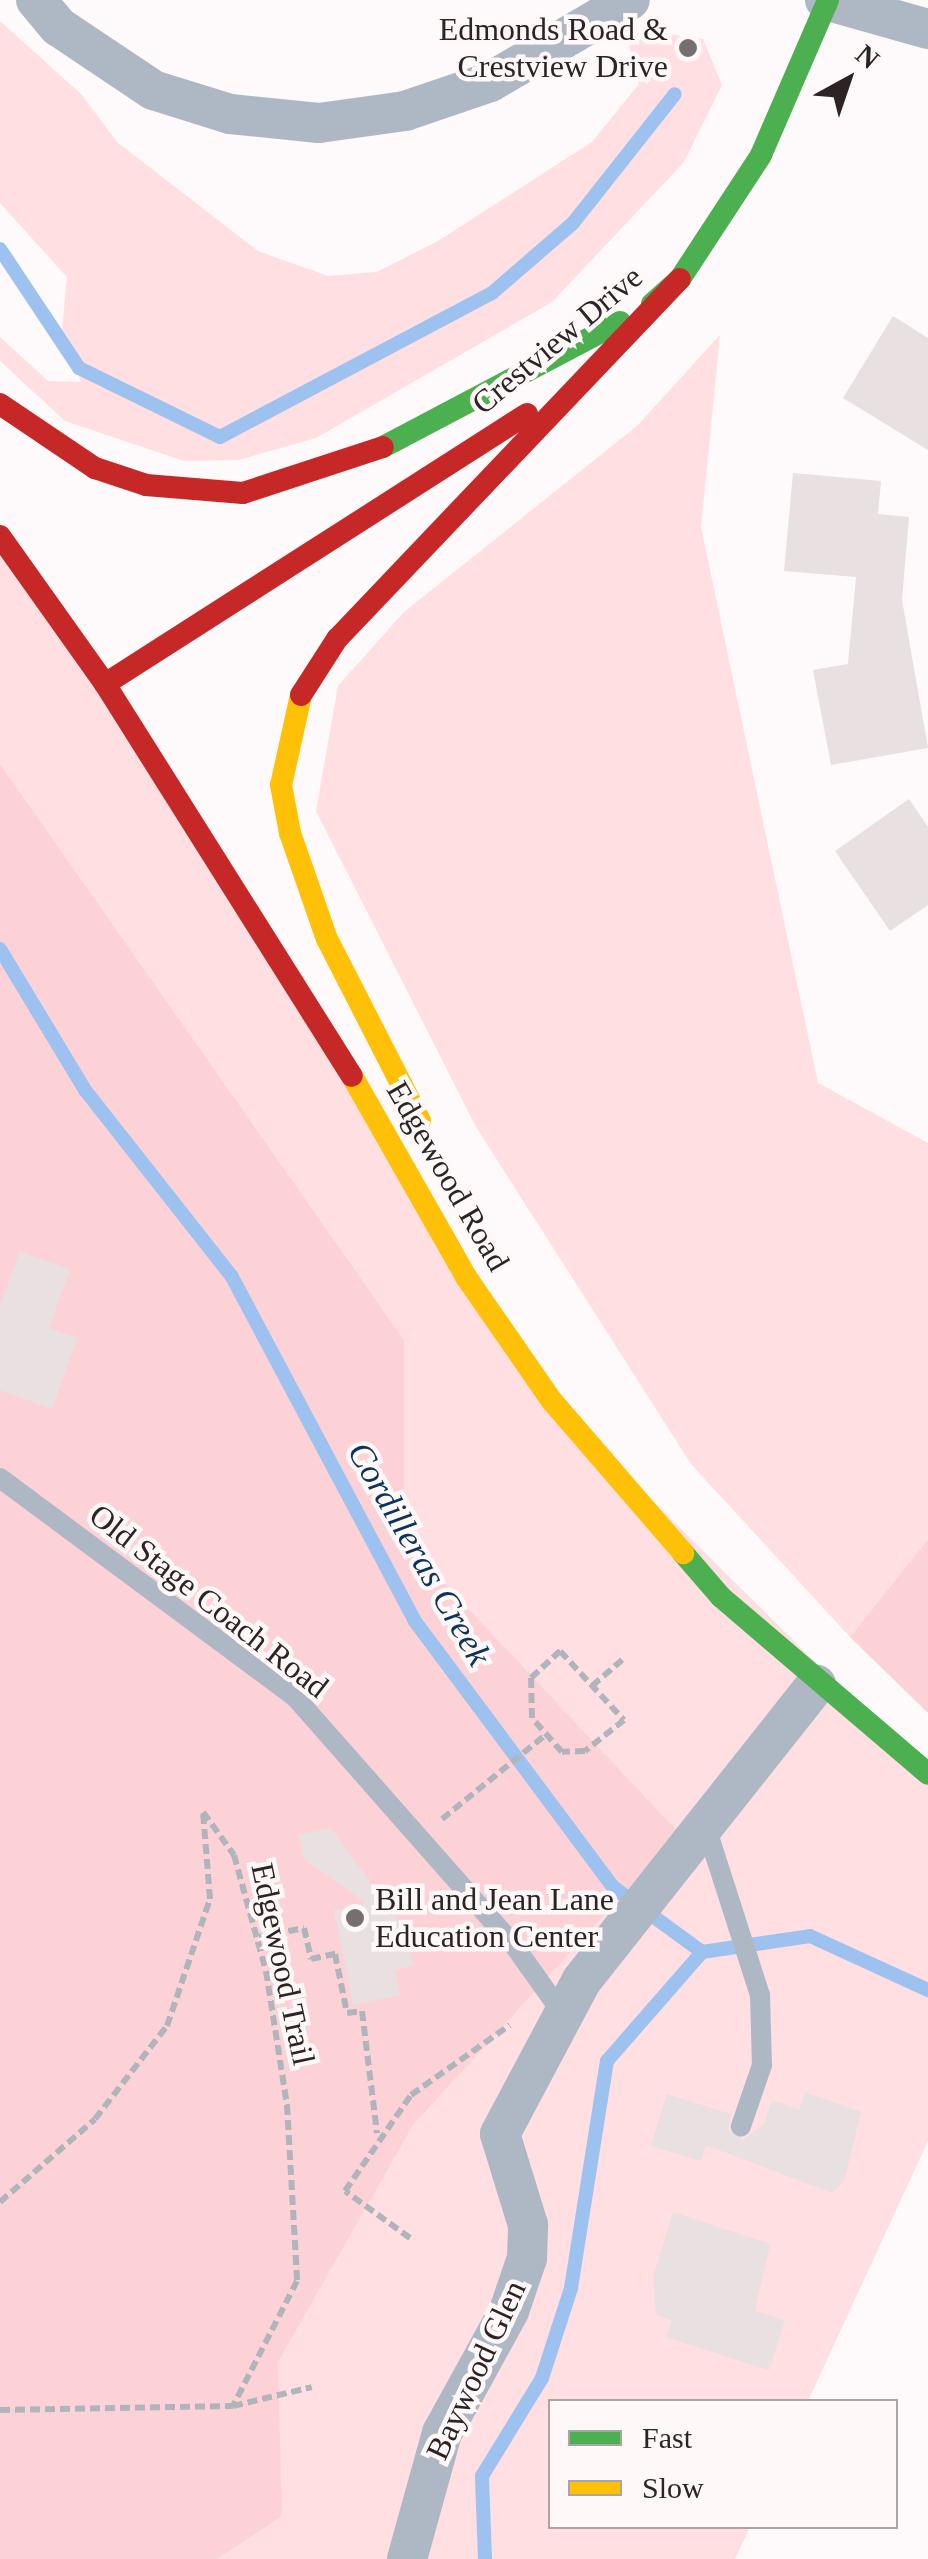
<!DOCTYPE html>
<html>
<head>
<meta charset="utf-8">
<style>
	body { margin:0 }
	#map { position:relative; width:928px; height:2559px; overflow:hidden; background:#fef9fa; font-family:Georgia,serif }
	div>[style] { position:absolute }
	.green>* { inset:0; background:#ffdfe1 }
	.forest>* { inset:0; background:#fdd2d6 }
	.stream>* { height:14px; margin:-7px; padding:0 7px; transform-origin:7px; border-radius:7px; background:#9dc2ef }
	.building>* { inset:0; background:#e8e0e1 }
	.path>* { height:6px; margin-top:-3px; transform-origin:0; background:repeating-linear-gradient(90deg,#b0b5bd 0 10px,transparent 0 15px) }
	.lane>* { height:20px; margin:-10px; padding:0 10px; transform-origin:10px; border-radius:10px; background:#aeb8c5 }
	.street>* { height:40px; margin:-20px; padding:0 20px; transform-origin:20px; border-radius:20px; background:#aeb8c5 }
	.fast>* { height:22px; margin:-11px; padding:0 11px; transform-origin:11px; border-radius:11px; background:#4caf50 }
	.slow>* { height:22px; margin:-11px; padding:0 11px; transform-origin:11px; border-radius:11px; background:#ffc107 }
	.jam>* { height:22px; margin:-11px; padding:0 11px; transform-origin:11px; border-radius:11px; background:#c62828 }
	.dots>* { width:28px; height:28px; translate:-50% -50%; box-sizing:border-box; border:5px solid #fff8f9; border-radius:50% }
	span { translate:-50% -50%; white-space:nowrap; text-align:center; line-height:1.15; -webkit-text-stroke:9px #fff8f9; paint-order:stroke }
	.poi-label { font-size:32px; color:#2e2324 }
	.right { translate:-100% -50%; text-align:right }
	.left { translate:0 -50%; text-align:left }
	.street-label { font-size:32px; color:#2e2324 }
	.water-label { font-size:35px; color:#0b335b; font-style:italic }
	.legend { position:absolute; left:548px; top:2399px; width:350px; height:130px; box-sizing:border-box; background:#fff8f9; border:2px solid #aba3a4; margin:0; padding:12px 18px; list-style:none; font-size:30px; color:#2e2324 }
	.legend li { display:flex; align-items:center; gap:20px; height:50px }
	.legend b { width:50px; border:2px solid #aba3a4 }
	.north { position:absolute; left:798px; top:30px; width:100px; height:100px; -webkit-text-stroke:8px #fff8f9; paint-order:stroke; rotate:40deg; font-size:28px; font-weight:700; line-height:40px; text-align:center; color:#2e2324 }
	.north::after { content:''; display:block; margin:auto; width:35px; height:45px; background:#2e2324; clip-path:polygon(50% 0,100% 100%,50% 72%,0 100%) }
</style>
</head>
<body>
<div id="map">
	<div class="green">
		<i style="clip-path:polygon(0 21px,82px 95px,117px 142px,258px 251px,328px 276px,377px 272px,438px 241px,592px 142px,639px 84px,629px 46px,654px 32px,703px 39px,722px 85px,684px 162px,552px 302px,316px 438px,238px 460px,184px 461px,65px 421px,0 361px,0 337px,48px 381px,81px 382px,62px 330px,67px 277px,0 203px)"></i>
		<i style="clip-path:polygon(720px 335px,701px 527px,818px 1083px,928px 1143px,928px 1539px,850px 1637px,691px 1464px,476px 1127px,316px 811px,338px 686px,404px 612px,637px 426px)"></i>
		<i style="clip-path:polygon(0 536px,552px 1401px,928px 1774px,928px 2141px,808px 2401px,550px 2402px,550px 2526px,750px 2527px,735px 2559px,0 2559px)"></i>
	</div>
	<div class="forest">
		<i style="clip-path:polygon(0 764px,404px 1340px,404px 1540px,679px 1833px,413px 2125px,278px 2362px,282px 2516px,217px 2559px,0 2559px)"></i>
		<i style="clip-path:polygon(928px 1539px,928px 1713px,850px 1637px)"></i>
	</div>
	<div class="stream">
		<i style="left:0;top:249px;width:143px;rotate:56.4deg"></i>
		<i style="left:79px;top:368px;width:157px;rotate:26.1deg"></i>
		<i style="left:220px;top:437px;width:308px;rotate:-27.9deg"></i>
		<i style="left:492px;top:293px;width:107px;rotate:-40.8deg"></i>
		<i style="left:573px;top:223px;width:164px;rotate:-51.7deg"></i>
		<i style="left:0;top:949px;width:165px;rotate:58.9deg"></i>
		<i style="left:85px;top:1090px;width:238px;rotate:51.8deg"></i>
		<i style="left:232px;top:1277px;width:388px;rotate:62deg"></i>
		<i style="left:414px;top:1620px;width:333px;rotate:53.3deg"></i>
		<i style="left:613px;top:1887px;width:110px;rotate:36.1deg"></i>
		<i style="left:702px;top:1952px;width:109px;rotate:-8.4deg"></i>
		<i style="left:810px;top:1936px;width:130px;rotate:24.6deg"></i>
		<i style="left:485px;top:2559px;width:83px;rotate:-92.1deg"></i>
		<i style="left:482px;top:2476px;width:115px;rotate:-58.5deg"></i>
		<i style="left:542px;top:2378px;width:95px;rotate:-72.1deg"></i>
		<i style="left:571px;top:2288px;width:230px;rotate:-81deg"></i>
		<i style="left:607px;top:2061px;width:145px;rotate:-48.9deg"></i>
	</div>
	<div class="building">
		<i style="clip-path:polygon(893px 316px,928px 338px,928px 450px,843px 398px)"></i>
		<i style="clip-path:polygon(793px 473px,881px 481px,878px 514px,909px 517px,902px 600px,928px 748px,831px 765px,813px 670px,848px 664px,856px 577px,784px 571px)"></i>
		<i style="clip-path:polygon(909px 799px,928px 827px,928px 905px,890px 931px,835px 851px)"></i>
		<i style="clip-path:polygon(20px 1251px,70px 1270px,49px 1328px,77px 1338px,52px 1409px,0 1390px,0 1306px)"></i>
		<i style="clip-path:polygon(331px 1828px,405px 1930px,413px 1966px,395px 1970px,400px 1995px,353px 2005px,334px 1910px,367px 1904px,304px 1859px,298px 1835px)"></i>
		<i style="clip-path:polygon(805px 2092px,861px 2112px,844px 2181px,832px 2193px,706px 2145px,701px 2161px,651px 2146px,667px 2094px,731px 2114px,728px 2130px,743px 2140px,764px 2124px,772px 2100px,799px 2110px)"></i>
		<i style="clip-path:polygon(673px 2212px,770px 2244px,755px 2311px,785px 2320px,769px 2370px,666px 2337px,672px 2320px,656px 2315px,653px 2277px)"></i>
	</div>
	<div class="path">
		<i style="left:560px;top:1651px;width:94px;rotate:47.2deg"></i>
		<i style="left:624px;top:1720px;width:50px;rotate:141.5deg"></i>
		<i style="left:585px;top:1751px;width:23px;rotate:178deg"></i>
		<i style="left:562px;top:1752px;width:45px;rotate:-131.4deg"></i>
		<i style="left:532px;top:1718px;width:40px;rotate:-91.4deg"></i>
		<i style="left:531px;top:1678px;width:40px;rotate:-43deg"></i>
		<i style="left:592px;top:1686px;width:40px;rotate:-41deg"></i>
		<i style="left:442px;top:1819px;width:132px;rotate:-39.1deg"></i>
		<i style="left:259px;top:1937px;width:46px;rotate:-11.3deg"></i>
		<i style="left:304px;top:1928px;width:32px;rotate:77deg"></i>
		<i style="left:311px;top:1959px;width:25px;rotate:-12deg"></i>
		<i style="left:335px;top:1954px;width:60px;rotate:78.5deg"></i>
		<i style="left:347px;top:2013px;width:15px;rotate:-8deg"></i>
		<i style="left:362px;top:2011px;width:123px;rotate:83deg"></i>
		<i style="left:0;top:2202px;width:126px;rotate:-41.1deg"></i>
		<i style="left:95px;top:2119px;width:118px;rotate:-52.3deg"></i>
		<i style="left:167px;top:2026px;width:134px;rotate:-71.3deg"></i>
		<i style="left:210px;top:1899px;width:87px;rotate:-94.6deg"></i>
		<i style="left:203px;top:1812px;width:53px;rotate:54.2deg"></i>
		<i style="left:234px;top:1855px;width:120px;rotate:74.6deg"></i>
		<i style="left:266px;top:1971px;width:136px;rotate:81.1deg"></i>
		<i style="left:287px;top:2105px;width:176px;rotate:86.7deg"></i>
		<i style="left:297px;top:2281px;width:140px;rotate:117.1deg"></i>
		<i style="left:410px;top:2238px;width:80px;rotate:-144.1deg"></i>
		<i style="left:345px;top:2191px;width:116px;rotate:-55.5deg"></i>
		<i style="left:411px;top:2095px;width:121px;rotate:-35.3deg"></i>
		<i style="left:0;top:2410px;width:233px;rotate:-1deg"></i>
		<i style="left:233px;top:2406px;width:81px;rotate:-13.5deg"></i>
	</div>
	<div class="lane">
		<i style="left:0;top:1478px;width:367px;rotate:36.6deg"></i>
		<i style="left:295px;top:1697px;width:329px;rotate:48.6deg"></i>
		<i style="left:513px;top:1944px;width:85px;rotate:54.6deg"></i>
		<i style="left:706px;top:1827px;width:176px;rotate:72.2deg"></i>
		<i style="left:760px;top:1995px;width:70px;rotate:88.4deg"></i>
		<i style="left:762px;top:2065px;width:65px;rotate:109deg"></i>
	</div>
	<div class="street">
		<i style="left:36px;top:0;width:35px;rotate:50deg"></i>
		<i style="left:59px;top:27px;width:113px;rotate:33.8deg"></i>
		<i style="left:153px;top:90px;width:81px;rotate:17.3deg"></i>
		<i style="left:230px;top:114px;width:89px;rotate:5.8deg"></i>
		<i style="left:319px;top:123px;width:87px;rotate:-7.9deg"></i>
		<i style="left:405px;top:111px;width:90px;rotate:-18.8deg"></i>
		<i style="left:490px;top:82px;width:162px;rotate:-30.4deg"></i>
		<i style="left:825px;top:0;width:107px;rotate:15.7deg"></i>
		<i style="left:407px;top:2559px;width:131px;rotate:-74.5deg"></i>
		<i style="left:442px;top:2433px;width:139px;rotate:-61.2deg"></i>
		<i style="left:509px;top:2311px;width:56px;rotate:-71.2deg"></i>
		<i style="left:527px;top:2258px;width:33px;rotate:-88deg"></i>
		<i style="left:528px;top:2225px;width:95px;rotate:-107.1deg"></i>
		<i style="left:500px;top:2134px;width:174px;rotate:-62deg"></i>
		<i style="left:582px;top:1980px;width:377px;rotate:-51.6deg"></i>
	</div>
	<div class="fast">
		<i style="left:652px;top:304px;width:38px;rotate:-42deg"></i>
		<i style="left:680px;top:279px;width:148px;rotate:-56.8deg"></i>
		<i style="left:761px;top:155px;width:169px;rotate:-66.6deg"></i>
		<i style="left:383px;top:447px;width:268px;rotate:-27.8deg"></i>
		<i style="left:683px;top:1553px;width:58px;rotate:49.2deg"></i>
		<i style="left:721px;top:1597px;width:272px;rotate:40.5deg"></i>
	</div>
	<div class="slow">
		<i style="left:301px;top:695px;width:92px;rotate:102.5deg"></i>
		<i style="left:281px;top:785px;width:49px;rotate:79.4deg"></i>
		<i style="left:290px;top:833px;width:112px;rotate:70.8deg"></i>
		<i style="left:327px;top:939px;width:204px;rotate:62.9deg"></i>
		<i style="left:352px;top:1076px;width:231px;rotate:60.4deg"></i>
		<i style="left:466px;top:1277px;width:151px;rotate:55.3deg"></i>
		<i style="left:552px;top:1401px;width:201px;rotate:49.2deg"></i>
	</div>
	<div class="jam">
		<i style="left:0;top:404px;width:115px;rotate:34deg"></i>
		<i style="left:95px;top:468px;width:54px;rotate:18.4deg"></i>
		<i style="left:146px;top:485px;width:97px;rotate:4.7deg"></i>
		<i style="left:243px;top:493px;width:147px;rotate:-18.2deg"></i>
		<i style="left:0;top:536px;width:181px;rotate:54.6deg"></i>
		<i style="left:105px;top:684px;width:463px;rotate:57.8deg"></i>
		<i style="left:105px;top:684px;width:501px;rotate:-32.61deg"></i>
		<i style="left:301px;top:695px;width:67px;rotate:-57.3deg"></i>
		<i style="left:337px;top:639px;width:497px;rotate:-46.4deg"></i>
	</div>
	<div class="dots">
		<i style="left:688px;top:48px;background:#776e6f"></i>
		<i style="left:355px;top:1918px;background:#776e6f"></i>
	</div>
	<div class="poi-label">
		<span class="right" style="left:668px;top:48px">Edmonds Road &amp;<br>Crestview Drive</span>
		<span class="left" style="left:375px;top:1918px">Bill and Jean Lane<br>Education Center</span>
	</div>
	<div class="street-label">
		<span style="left:557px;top:340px;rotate:-40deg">Crestview Drive</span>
		<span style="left:448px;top:1176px;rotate:60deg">Edgewood Road</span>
		<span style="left:209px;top:1601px;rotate:38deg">Old Stage Coach Road</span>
		<span style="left:283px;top:1964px;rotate:78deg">Edgewood Trail</span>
		<span style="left:476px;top:2370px;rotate:-65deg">Baywood Glen</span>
	</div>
	<div class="water-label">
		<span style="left:419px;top:1554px;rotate:60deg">Cordilleras Creek</span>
	</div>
	<ul class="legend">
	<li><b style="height:12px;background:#4caf50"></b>Fast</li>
	<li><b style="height:12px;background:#ffc107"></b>Slow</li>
	</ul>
	<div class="north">N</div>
</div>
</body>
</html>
